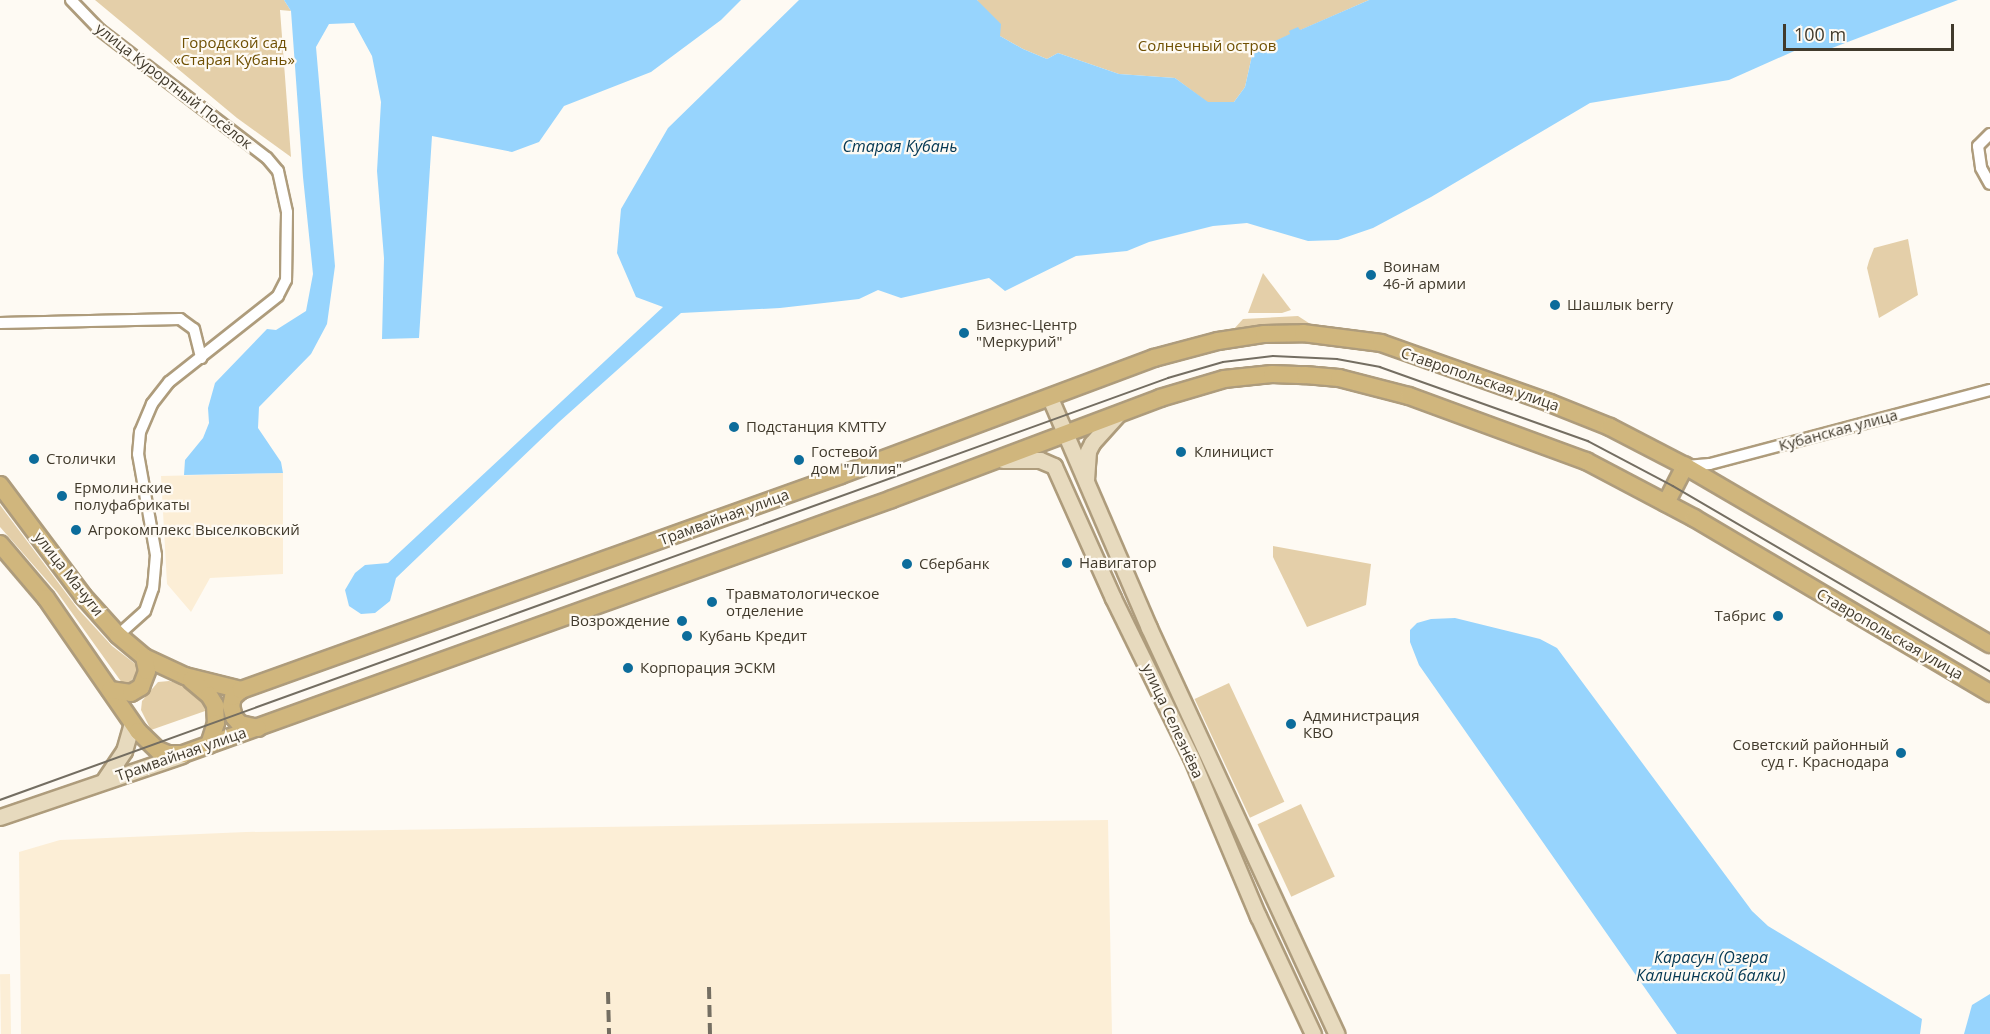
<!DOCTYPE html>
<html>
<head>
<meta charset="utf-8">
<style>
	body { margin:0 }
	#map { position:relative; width:1990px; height:1034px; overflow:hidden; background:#fefaf3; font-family:"Open Sans",sans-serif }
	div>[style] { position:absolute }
	.built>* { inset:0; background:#fceed6; transform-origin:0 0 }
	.green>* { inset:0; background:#e4cfa9; transform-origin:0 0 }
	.water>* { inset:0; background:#97d4fd }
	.roads { filter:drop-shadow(2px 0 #ae9c7c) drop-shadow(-2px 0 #ae9c7c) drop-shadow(0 2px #ae9c7c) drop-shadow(0 -2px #ae9c7c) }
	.street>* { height:10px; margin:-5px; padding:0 5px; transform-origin:5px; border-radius:5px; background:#fff }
	.secondary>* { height:15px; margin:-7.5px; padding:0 7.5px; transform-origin:7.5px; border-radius:7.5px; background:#e7dabe }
	.primary>* { height:16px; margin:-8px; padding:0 8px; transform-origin:8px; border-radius:8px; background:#d0b67d }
	.tram>* { height:1.5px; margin:-0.75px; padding:0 0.75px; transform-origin:0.75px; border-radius:0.75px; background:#746e62 }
	.rail>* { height:4px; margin-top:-2px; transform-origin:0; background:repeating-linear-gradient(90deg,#746e62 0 12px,transparent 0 18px) }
	.dots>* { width:16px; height:16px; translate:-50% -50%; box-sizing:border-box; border:3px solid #fefaf3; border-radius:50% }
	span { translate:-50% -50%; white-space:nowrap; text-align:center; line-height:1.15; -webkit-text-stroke:4.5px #fefaf3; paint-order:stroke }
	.park-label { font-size:15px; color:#6f5003 }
	.street-label { font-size:15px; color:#413a2c }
	.poi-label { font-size:15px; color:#413a2c }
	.left { translate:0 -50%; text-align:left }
	.right { translate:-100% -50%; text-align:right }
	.water-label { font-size:16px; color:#033752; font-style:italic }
	.scale { position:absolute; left:1783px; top:24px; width:171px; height:27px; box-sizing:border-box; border:3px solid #413a2c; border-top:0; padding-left:8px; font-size:18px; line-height:21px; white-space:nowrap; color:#413a2c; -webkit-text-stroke:4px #fefaf3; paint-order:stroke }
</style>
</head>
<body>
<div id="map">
	<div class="built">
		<i style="clip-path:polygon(283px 473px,283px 574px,210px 578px,191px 612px,167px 584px,161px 476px)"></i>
		<i style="clip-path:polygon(1108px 820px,1112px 1034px,21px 1034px,19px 852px,60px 840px,246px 832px)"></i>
		<i style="left:10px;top:974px;width:60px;height:10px;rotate:89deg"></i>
	</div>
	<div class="green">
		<i style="clip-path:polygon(95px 0,284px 0,291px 11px,280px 10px,291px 157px,237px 118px)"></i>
		<i style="clip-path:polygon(977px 0,1369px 0,1253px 51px,1245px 87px,1234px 102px,1207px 102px,1175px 78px,1119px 74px,1058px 53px,1047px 59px,1023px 49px,1000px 36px)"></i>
		<i style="clip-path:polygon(1908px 239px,1918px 295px,1879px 318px,1867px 268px,1869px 261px,1874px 248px)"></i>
		<i style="clip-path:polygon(1263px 273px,1291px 310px,1282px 313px,1248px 313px)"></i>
		<i style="clip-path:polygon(1298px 316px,1315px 327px,1233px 330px,1243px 319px)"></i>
		<i style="clip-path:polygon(0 505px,78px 609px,112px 646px,142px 669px,125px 687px,57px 592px,0 527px)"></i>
		<i style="clip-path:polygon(1273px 546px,1371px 564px,1366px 605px,1307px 627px,1273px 557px)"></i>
		<i style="clip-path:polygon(169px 681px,188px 686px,205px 700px,208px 710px,151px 730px,141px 710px,142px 701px,158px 682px)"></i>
		<i style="left:1229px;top:683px;width:131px;height:38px;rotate:65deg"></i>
		<i style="left:1301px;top:804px;width:80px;height:48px;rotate:65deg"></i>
	</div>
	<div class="water">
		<i style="clip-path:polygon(284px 0,741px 0,721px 20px,651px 72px,564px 106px,539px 142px,512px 152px,432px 136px,419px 338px,382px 339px,384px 258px,377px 171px,381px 102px,372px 56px,354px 23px,329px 24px,316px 47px,335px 266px,327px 324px,311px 354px,259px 407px,258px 428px,281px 462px,283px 473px,184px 475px,185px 460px,203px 438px,209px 423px,208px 408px,215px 383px,267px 329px,276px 330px,306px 311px,313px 274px,303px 177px,291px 11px)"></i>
		<i style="clip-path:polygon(799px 0,977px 0,1001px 24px,1000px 36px,1023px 49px,1047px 59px,1058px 53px,1119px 74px,1175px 78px,1208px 102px,1234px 102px,1245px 87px,1253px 51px,1290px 34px,1289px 31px,1298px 27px,1300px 30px,1369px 0,1958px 0,1832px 48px,1801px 48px,1729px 80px,1590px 103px,1431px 197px,1373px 228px,1338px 240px,1308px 241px,1247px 223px,1213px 226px,1149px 242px,1127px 251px,1076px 256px,1005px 291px,989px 278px,901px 298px,878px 290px,859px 299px,780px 308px,681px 313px,559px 422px,396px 578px,390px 601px,375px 613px,361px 614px,349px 606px,345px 590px,355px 573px,365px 565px,388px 563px,663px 307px,636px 297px,617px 253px,621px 209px,668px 128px)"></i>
		<i style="clip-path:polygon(1455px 618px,1540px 639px,1557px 648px,1752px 911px,1768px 926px,1922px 1019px,1920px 1034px,1677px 1034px,1419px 665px,1410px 642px,1410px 630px,1417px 623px,1431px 619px)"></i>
		<i style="clip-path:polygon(1990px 994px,1990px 1034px,1964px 1034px,1972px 1005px)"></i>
	</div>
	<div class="roads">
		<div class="street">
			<i style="left:71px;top:0;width:42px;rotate:46deg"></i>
			<i style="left:100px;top:30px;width:210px;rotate:37.5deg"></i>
			<i style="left:267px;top:158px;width:17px;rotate:50deg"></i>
			<i style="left:278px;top:171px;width:42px;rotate:77.6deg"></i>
			<i style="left:287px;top:212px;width:68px;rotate:90.8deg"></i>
			<i style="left:286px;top:280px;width:18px;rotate:117deg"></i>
			<i style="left:278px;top:296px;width:139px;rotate:141.7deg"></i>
			<i style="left:169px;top:382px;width:28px;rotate:128deg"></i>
			<i style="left:152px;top:404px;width:30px;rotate:113deg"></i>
			<i style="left:140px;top:432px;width:22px;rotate:95deg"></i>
			<i style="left:138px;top:454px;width:103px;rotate:79.9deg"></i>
			<i style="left:156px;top:555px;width:33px;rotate:95deg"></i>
			<i style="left:153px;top:588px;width:24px;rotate:109deg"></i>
			<i style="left:145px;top:611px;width:36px;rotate:138deg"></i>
			<i style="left:1990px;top:134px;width:17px;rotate:135deg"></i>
			<i style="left:1978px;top:146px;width:22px;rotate:82deg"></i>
			<i style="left:1981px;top:168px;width:18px;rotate:61deg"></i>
			<i style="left:0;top:323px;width:180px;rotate:-1.3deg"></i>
			<i style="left:180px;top:319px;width:17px;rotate:36deg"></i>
			<i style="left:194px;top:329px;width:30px;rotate:76deg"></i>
			<i style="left:1686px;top:466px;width:24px;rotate:-5deg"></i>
			<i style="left:1710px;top:464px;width:290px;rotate:-14.8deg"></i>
		</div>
		<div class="secondary">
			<i style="left:1050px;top:398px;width:250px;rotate:66.7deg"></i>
			<i style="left:1149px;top:628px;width:447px;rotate:65.2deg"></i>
			<i style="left:1003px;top:460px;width:37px"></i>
			<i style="left:1040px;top:460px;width:15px;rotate:23deg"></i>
			<i style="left:1054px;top:466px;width:145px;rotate:65.9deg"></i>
			<i style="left:1113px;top:598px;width:177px;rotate:63.9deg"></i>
			<i style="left:1191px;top:757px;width:173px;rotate:67.2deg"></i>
			<i style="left:1258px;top:916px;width:130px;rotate:65deg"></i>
			<i style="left:1086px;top:480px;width:29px;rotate:-86deg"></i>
			<i style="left:1088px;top:451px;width:9px;rotate:-63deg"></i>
			<i style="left:1092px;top:443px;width:39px;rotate:-48deg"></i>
			<i style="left:105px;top:779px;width:34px;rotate:-56deg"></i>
			<i style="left:124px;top:751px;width:29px;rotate:-74deg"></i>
			<i style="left:0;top:817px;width:192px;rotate:-18.8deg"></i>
		</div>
		<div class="primary">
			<i style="left:0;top:485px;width:139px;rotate:53.2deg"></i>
			<i style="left:83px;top:596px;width:52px;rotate:48.1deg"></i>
			<i style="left:118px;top:635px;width:34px;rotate:40deg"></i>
			<i style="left:144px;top:657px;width:45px;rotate:24.9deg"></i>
			<i style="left:185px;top:676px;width:58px;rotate:14deg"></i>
			<i style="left:1666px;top:503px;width:42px;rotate:-62.8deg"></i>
			<i style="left:0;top:544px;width:71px;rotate:49.6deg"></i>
			<i style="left:46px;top:598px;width:162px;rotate:55.3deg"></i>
			<i style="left:138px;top:731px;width:28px;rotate:44deg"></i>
			<i style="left:158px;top:750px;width:11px;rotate:22deg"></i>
			<i style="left:168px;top:754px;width:15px"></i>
			<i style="left:183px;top:754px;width:753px;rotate:-19.78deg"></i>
			<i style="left:892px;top:499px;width:286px;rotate:-20.6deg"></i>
			<i style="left:1160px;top:398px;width:67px;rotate:-16.5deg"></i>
			<i style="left:1224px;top:379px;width:48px;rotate:-5.9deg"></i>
			<i style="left:1272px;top:374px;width:33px;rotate:2deg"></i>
			<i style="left:1305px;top:375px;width:34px;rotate:5deg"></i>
			<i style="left:1339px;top:378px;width:72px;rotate:14.4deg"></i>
			<i style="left:1409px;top:396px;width:189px;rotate:20.2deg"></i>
			<i style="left:1586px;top:461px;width:122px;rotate:27.8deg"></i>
			<i style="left:1694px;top:518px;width:344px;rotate:30.6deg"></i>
			<i style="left:191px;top:680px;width:23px;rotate:40deg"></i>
			<i style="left:209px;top:695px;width:12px;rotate:59deg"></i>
			<i style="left:215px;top:705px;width:18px;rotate:87deg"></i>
			<i style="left:216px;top:723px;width:23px;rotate:108deg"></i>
			<i style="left:110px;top:690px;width:21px;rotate:8deg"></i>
			<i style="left:131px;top:693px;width:12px;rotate:-31deg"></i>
			<i style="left:141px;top:687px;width:17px;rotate:-69deg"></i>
			<i style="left:147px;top:671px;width:14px;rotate:-102deg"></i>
			<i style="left:258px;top:728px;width:18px;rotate:-167deg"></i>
			<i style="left:240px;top:724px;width:9px;rotate:-131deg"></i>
			<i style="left:234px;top:717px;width:11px;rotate:-105deg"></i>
			<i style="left:231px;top:706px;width:9px;rotate:-77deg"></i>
			<i style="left:233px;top:697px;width:11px;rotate:-41deg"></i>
			<i style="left:241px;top:690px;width:637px;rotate:-19.71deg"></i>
			<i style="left:841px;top:475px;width:334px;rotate:-20.5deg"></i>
			<i style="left:1154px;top:358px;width:66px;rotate:-14.9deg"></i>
			<i style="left:1218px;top:341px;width:47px;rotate:-8.7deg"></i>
			<i style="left:1264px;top:334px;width:39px;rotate:-1deg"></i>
			<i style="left:1303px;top:333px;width:79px;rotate:7.3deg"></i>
			<i style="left:1381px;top:343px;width:179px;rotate:19.5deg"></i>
			<i style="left:1550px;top:403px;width:65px;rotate:21.8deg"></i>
			<i style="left:1610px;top:427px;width:85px;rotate:27.5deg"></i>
			<i style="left:1685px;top:466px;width:353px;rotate:30.3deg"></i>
		</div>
	</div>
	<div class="tram">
		<i style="left:0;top:800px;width:1242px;rotate:-19.86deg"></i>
		<i style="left:1168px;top:378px;width:57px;rotate:-16.2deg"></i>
		<i style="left:1223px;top:362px;width:50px;rotate:-6.8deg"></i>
		<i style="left:1273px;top:356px;width:64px;rotate:2.7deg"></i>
		<i style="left:1337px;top:359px;width:44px;rotate:10.5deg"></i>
		<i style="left:1380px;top:367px;width:221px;rotate:19.6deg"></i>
		<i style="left:1588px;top:441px;width:96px;rotate:27.9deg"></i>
		<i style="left:1673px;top:486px;width:367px;rotate:30.3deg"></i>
	</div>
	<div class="rail">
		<i style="left:709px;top:987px;width:47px;rotate:88.8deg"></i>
		<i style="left:608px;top:992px;width:42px;rotate:88.6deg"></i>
	</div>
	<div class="dots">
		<i style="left:1371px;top:275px;background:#0c6c9b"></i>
		<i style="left:1555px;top:305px;background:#0c6c9b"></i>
		<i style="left:964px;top:333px;background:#0c6c9b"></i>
		<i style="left:734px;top:427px;background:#0c6c9b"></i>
		<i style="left:1181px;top:452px;background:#0c6c9b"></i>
		<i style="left:34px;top:459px;background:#0c6c9b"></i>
		<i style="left:799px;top:460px;background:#0c6c9b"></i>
		<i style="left:62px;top:496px;background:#0c6c9b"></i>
		<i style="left:76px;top:530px;background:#0c6c9b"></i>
		<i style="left:1067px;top:563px;background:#0c6c9b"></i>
		<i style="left:907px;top:564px;background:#0c6c9b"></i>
		<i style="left:712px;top:602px;background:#0c6c9b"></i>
		<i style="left:1778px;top:616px;background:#0c6c9b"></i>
		<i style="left:682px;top:621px;background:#0c6c9b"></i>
		<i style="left:687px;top:636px;background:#0c6c9b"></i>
		<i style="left:628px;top:668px;background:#0c6c9b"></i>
		<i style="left:1291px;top:724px;background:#0c6c9b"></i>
		<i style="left:1901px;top:753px;background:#0c6c9b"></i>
	</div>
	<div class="park-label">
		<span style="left:234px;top:51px">Городской сад<br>«Старая Кубань»</span>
		<span style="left:1207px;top:46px">Солнечный остров</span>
	</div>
	<div class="street-label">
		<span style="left:174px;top:86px;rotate:38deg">улица Курортный Посёлок</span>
		<span style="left:1480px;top:379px;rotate:19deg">Ставропольская улица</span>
		<span style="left:1838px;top:430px;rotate:-15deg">Кубанская улица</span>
		<span style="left:724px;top:517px;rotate:-20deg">Трамвайная улица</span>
		<span style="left:69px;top:574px;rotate:52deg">улица Мачуги</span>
		<span style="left:1890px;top:634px;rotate:30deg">Ставропольская улица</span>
		<span style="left:1173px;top:721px;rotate:65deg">улица Селезнёва</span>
		<span style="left:181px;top:754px;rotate:-19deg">Трамвайная улица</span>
	</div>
	<div class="poi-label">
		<span class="left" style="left:1383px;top:275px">Воинам<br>46-й армии</span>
		<span class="left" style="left:1567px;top:305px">Шашлык berry</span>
		<span class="left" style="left:976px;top:333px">Бизнес-Центр<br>"Меркурий"</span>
		<span class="left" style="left:746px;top:427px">Подстанция КМТТУ</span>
		<span class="left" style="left:811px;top:460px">Гостевой<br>дом "Лилия"</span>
		<span class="left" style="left:1194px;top:452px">Клиницист</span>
		<span class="left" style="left:46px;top:459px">Столички</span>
		<span class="left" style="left:74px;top:496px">Ермолинские<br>полуфабрикаты</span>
		<span class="left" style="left:88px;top:530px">Агрокомплекс Выселковский</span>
		<span class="left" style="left:1079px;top:563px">Навигатор</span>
		<span class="left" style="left:919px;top:564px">Сбербанк</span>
		<span class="left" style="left:726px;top:602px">Травматологическое<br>отделение</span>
		<span class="right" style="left:1766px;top:616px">Табрис</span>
		<span class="right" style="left:670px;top:621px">Возрождение</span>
		<span class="left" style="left:699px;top:636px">Кубань Кредит</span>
		<span class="left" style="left:640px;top:668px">Корпорация ЭСКМ</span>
		<span class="left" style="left:1303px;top:724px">Администрация<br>КВО</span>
		<span class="right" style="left:1889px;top:753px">Советский районный<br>суд г. Краснодара</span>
	</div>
	<div class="water-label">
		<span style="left:900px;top:146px">Старая Кубань</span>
		<span style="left:1711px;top:966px">Карасун (Озера<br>Калининской балки)</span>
	</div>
	<div class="scale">100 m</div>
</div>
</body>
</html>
